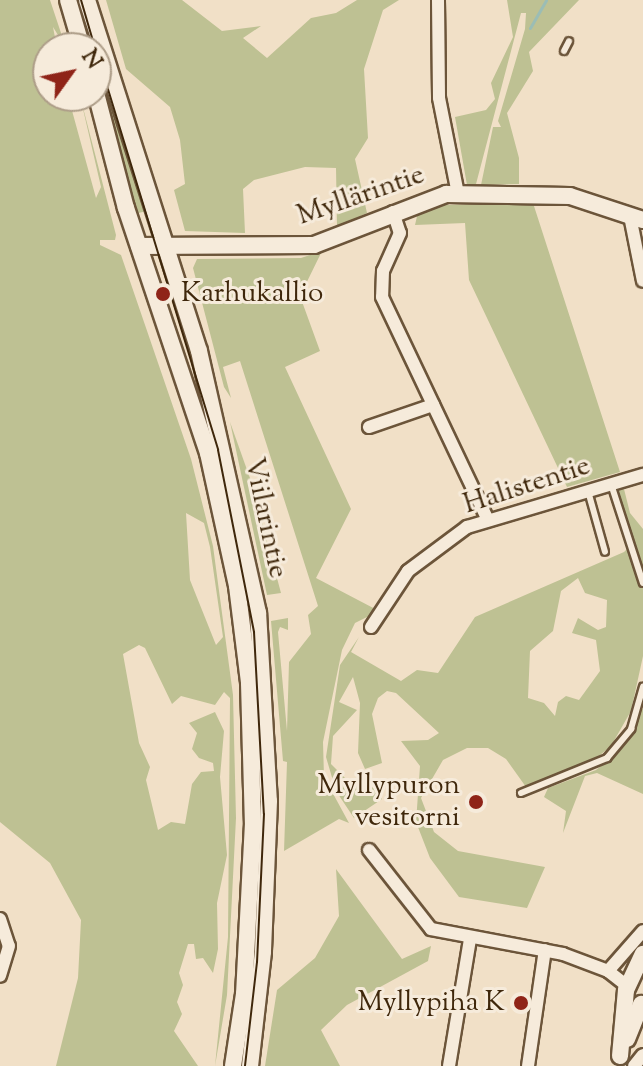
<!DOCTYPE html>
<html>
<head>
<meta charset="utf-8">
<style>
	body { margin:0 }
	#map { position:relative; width:643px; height:1066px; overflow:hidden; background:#f1e0c7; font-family:"Sorts Mill Goudy",serif }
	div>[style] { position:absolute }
	.green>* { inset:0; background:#bec193 }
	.stream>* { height:3px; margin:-1.5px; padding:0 1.5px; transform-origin:1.5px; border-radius:1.5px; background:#9bbdb5 }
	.roads { filter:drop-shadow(2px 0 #6c553a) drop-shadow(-2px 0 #6c553a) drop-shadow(0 2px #6c553a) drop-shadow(0 -2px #6c553a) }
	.lane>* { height:6px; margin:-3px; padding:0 3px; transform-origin:3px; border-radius:3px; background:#f6ebdb }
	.street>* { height:12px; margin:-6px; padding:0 6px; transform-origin:6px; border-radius:6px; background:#f6ebdb }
	.secondary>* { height:16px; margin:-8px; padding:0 8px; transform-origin:8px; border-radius:8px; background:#f6ebdb }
	.tram>* { height:2px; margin:-1px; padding:0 1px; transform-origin:1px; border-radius:1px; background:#3f270b }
	.dots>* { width:22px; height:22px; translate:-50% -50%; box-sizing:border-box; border:4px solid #f6ebdb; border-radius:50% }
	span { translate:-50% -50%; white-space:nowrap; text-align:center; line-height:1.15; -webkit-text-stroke:6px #f6ebdb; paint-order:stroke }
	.street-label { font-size:28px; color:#3f270b }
	.poi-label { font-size:28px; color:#3f270b }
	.left { translate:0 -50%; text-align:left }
	.right { translate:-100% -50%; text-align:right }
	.north { position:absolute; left:32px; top:32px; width:80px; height:80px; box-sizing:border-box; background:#f6ebdb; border:2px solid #ad9d88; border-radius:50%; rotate:57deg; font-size:22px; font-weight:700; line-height:32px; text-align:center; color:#3f270b }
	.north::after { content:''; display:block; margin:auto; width:28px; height:36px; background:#8f2418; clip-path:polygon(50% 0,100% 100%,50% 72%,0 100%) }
</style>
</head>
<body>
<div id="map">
	<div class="green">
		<i style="clip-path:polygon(evenodd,0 0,50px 0,66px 48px,53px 27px,57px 48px,48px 48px,48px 96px,68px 96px,96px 198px,101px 187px,80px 96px,116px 235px,115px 240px,100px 240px,100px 245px,121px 255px,191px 459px,213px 546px,233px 695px,236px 818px,227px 995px,215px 1066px,228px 937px,230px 698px,224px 692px,215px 705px,181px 696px,172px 704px,145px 648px,139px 645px,123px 654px,139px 743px,150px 767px,146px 780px,158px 830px,171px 822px,185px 824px,192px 784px,201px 772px,214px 771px,213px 763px,199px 758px,192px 749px,197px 733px,189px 723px,215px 712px,224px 731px,220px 777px,227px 855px,217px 903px,218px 949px,213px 973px,203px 958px,196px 959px,194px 944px,188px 944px,179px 973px,183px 985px,177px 1002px,182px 1014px,174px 1031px,198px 1066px,56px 1066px,78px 978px,81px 920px,50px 863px,0 822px,0 0,186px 513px,204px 523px,210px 547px,223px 637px,216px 645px,190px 580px,186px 513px)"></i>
		<i style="clip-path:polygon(72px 0,84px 0,147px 211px,134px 214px,96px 80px,96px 48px,86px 48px)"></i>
		<i style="clip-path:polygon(106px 0,182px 0,222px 31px,261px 26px,243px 38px,267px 58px,311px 18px,336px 13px,357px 0,399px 0,383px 10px,364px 69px,368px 138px,355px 159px,367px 213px,337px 227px,336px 168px,305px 167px,254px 180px,243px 189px,245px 233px,185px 231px,174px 190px,185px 184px,180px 140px,170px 107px,126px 69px)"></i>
		<i style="clip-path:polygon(507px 0,579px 0,529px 52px,533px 71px,507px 113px,519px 158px,519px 184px,481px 185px,493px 127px,501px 127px,498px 121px,525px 29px,526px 13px,521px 13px,476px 184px,467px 185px,455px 117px,486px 110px,495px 99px,491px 83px,513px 37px)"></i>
		<i style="clip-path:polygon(533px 203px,620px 472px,567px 487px,469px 280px,465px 223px,415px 225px,418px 212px,445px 205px)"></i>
		<i style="clip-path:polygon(322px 251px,300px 296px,320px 351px,285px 367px,351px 509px,316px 578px,379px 611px,355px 623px,342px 650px,323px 742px,324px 777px,349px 823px,339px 819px,284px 851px,287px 762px,283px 761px,271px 621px,288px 618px,288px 630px,280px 627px,278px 632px,287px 731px,289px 662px,311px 634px,308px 615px,318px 606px,240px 361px,223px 367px,231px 398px,224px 387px,193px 268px,197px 259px,301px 258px)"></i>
		<i style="clip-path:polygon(230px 422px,251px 481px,281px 593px,267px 595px)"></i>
		<i style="clip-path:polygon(evenodd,624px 489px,630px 513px,643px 529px,643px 656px,631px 711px,611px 746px,588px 765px,526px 787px,506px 759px,488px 748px,467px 748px,443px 760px,421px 798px,434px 832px,458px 851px,545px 867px,527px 908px,459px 897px,430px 858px,416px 822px,420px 766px,401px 741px,428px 740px,439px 733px,396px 693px,387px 691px,378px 698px,372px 714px,382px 763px,365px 769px,358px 753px,360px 703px,353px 677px,339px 702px,357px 710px,333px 736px,331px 764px,350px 783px,376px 788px,382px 799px,354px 818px,336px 791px,326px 757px,340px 665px,359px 637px,351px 652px,401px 681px,417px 670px,438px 673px,475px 617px,624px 552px,633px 543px,617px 491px,624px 489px,578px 578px,585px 593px,607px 600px,606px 627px,598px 630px,578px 618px,572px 633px,596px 640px,600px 671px,579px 700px,566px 696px,558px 702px,555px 716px,544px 703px,528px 698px,530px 651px,553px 631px,561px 591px,578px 578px)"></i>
		<i style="clip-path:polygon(643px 708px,643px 794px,597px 773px,585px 776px,563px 833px,566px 811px,544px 797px,548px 788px,596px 770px,618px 752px)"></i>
		<i style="clip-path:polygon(336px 869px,402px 959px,431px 946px,428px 961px,347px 1005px,321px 1030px,340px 1066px,265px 1066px,277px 990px,315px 958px,339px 916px)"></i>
	</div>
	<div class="stream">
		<i style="left:530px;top:28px;width:32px;rotate:-60deg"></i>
	</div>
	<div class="roads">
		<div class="lane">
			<i style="left:564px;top:51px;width:11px;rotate:-63deg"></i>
			<i style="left:611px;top:484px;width:104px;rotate:72.1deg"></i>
			<i style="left:588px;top:491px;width:63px;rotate:74.4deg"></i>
			<i style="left:521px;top:793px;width:93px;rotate:-22.1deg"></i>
			<i style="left:607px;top:758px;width:38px;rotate:-50deg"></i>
			<i style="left:631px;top:729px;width:44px;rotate:-74.1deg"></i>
		</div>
		<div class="street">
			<i style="left:438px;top:0;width:98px;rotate:89.4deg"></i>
			<i style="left:439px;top:98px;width:98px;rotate:78.8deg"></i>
			<i style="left:393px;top:212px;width:22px;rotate:72deg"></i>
			<i style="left:400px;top:233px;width:42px;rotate:114.1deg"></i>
			<i style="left:383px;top:271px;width:26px;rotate:92deg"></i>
			<i style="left:382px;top:297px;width:247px;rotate:64.6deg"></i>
			<i style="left:630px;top:216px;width:66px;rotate:78.7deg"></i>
			<i style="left:369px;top:427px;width:68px;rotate:-19deg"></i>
			<i style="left:371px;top:627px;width:67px;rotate:-56.5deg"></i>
			<i style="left:408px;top:571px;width:74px;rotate:-36.7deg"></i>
			<i style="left:467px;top:527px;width:184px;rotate:-16.5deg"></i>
			<i style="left:369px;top:850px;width:100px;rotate:51.9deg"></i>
			<i style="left:431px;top:929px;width:134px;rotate:10.7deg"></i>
			<i style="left:563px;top:954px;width:48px;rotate:20.7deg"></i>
			<i style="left:608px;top:971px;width:24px;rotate:38deg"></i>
			<i style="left:0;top:919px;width:28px;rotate:72deg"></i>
			<i style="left:9px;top:946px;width:31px;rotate:107deg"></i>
			<i style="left:608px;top:971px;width:53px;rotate:-48.8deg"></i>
			<i style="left:449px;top:1066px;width:129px;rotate:-80.6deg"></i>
			<i style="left:528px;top:1066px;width:117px;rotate:-81.7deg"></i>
			<i style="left:634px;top:1066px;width:14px;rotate:-51deg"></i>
		</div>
		<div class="secondary">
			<i style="left:68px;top:0;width:50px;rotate:73.7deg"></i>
			<i style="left:87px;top:0;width:368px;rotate:72.3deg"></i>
			<i style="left:199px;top:351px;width:268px;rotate:77.3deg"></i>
			<i style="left:258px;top:612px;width:189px;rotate:86.7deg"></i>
			<i style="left:269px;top:801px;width:151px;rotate:92.3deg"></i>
			<i style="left:263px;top:952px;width:115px;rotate:96.5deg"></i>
			<i style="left:96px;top:93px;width:119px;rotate:75.4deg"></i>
			<i style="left:126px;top:208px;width:258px;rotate:71.5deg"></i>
			<i style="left:208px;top:453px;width:136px;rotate:77.7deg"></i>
			<i style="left:237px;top:586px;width:98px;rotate:82.9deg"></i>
			<i style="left:249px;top:683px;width:140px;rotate:88.4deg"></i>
			<i style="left:253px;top:823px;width:171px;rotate:93deg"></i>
			<i style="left:244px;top:994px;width:73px;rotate:98.7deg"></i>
			<i style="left:139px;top:246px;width:175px;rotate:-0.3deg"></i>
			<i style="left:314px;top:245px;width:142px;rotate:-21.1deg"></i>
			<i style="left:446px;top:194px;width:124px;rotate:0.9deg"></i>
			<i style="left:570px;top:196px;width:77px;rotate:18.2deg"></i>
			<i style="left:627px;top:1039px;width:38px;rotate:-68deg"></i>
			<i style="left:620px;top:1056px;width:66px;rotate:-84.8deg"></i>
			<i style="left:626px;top:990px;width:40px;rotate:-65deg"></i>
		</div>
	</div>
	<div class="tram">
		<i style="left:81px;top:0;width:50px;rotate:73.7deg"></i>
		<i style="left:96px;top:50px;width:418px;rotate:73deg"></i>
		<i style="left:218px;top:450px;width:186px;rotate:78.8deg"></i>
		<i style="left:254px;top:632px;width:182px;rotate:86.9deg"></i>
		<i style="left:264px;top:814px;width:148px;rotate:92.7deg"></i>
		<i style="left:257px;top:962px;width:105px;rotate:96.6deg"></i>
	</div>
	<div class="dots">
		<i style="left:163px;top:294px;background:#8f2418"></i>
		<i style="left:476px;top:802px;background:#8f2418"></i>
		<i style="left:521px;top:1003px;background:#8f2418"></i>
	</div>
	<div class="street-label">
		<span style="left:361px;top:196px;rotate:-19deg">Myllärintie</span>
		<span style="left:527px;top:486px;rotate:-18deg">Halistentie</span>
		<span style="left:265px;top:518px;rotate:78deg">Viilarintie</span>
	</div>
	<div class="poi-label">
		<span class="left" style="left:181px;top:294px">Karhukallio</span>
		<span class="right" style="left:460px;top:802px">Myllypuron<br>vesitorni</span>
		<span class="right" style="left:505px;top:1003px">Myllypiha K</span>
	</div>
	<div class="north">N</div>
</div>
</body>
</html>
